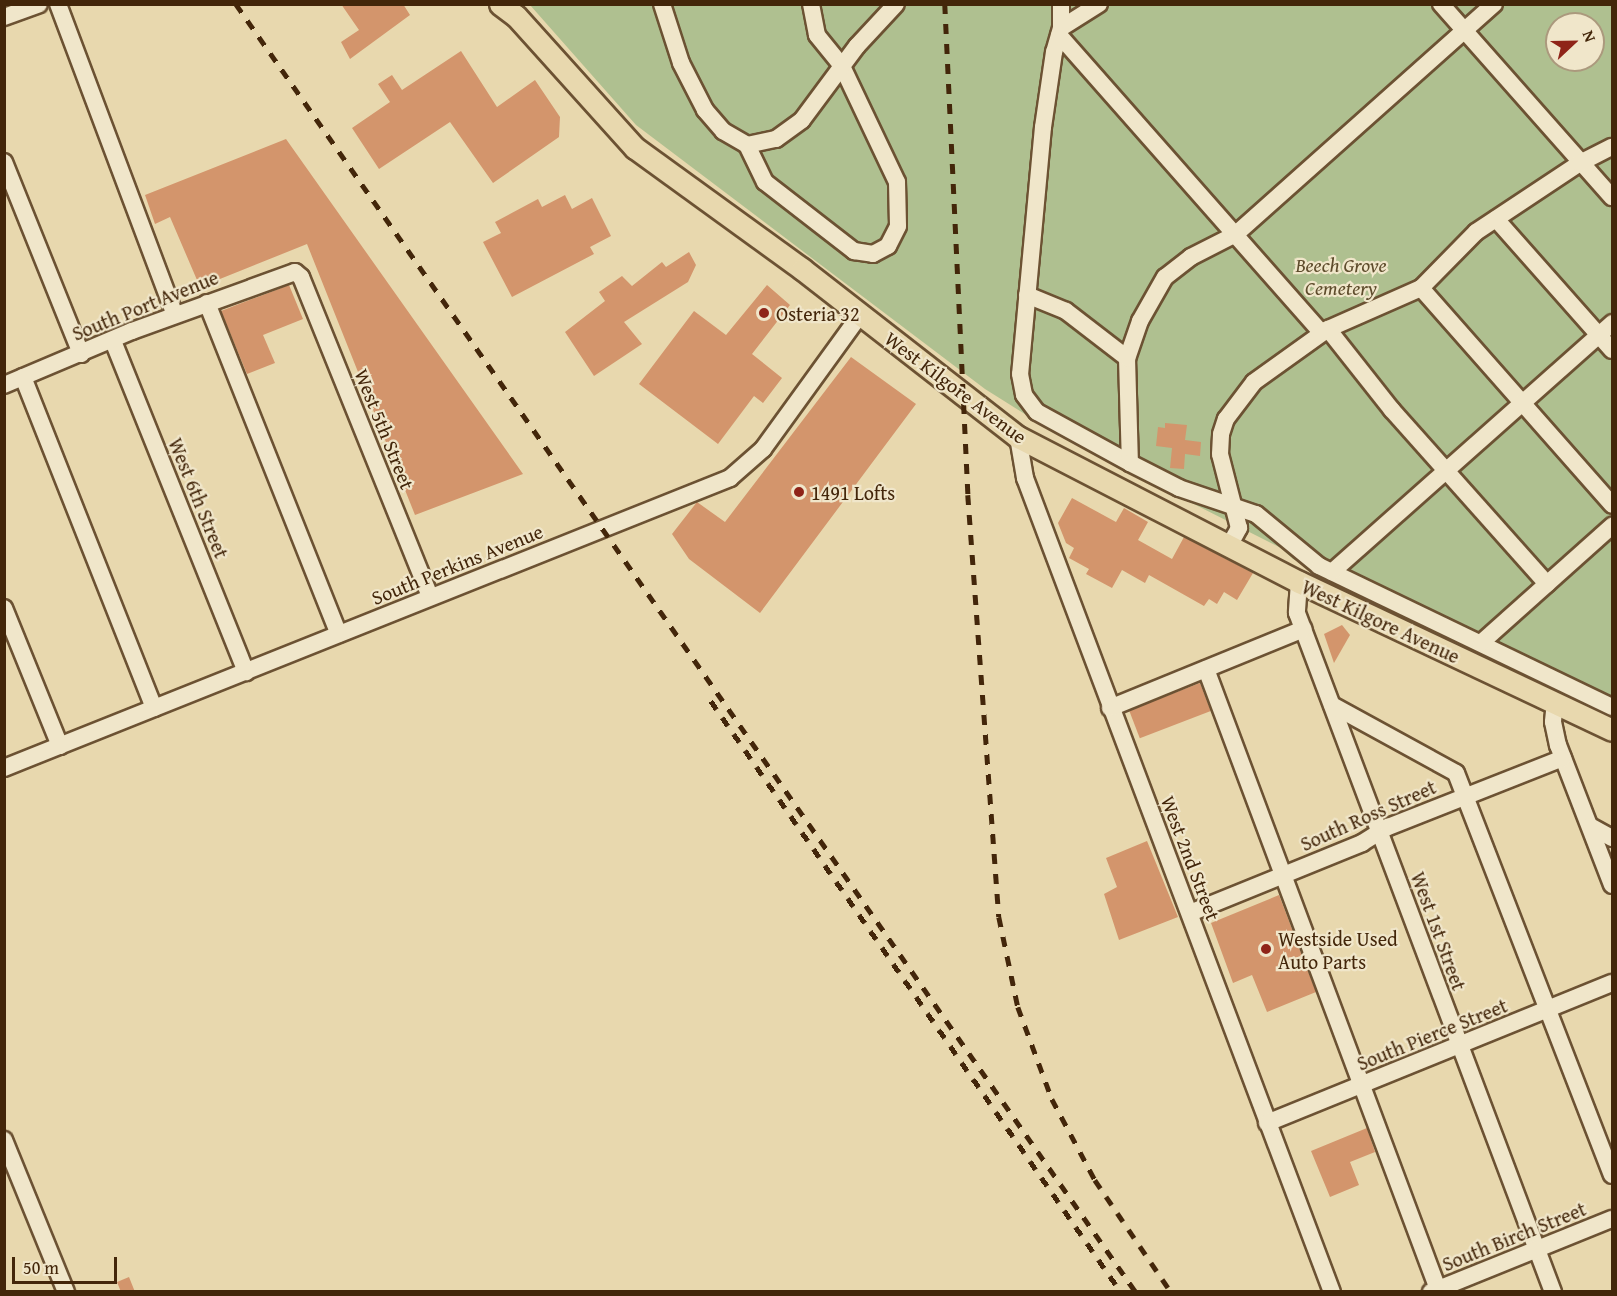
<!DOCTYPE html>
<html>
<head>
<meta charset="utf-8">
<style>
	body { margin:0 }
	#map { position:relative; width:1617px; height:1296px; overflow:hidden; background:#e8d8ae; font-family:"Gentium Book Plus",serif }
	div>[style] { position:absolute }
	.green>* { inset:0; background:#afc090 }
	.building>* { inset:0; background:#d3956c; transform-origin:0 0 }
	.roads { filter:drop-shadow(2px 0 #6c5233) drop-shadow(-2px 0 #6c5233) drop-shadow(0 2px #6c5233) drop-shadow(0 -2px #6c5233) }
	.minor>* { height:16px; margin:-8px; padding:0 8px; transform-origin:8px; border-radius:8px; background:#f0e6ca }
	.major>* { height:21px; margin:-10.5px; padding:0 10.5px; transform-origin:10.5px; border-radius:10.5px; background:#e8d8ae }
	.rail>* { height:4.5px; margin-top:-2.25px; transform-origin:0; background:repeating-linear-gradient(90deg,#43260a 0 10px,transparent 0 20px) }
	.dots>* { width:16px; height:16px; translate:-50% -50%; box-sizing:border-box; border:3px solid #f0e6ca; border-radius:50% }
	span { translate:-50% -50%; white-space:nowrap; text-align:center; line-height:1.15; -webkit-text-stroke:4.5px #f0e6ca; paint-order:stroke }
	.park-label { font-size:20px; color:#5e4c2c; font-style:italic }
	.street-label { font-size:20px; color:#43260a }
	.poi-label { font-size:20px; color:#43260a }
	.left { translate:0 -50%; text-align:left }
	.frame { position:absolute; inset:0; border:6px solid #43260a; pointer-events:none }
	.north { position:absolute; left:1545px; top:12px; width:60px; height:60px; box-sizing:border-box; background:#f0e6ca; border:2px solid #ab997d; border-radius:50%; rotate:68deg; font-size:16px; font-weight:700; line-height:24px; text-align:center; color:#43260a }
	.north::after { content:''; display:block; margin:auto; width:21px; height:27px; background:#8f2418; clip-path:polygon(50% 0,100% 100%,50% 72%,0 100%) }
	.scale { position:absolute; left:12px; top:1257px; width:105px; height:27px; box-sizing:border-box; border:3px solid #43260a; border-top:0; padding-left:8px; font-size:18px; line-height:21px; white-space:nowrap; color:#43260a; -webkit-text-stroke:4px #f0e6ca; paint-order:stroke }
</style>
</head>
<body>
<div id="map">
	<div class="green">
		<i style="clip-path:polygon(evenodd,530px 5px,1612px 5px,1612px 710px,1293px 559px,1281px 548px,1065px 439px,985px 389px,636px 125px,530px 5px,1557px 24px,1593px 24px,1593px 60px,1557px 60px,1557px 24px)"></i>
	</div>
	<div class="building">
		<i style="clip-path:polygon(341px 4px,403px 4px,410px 15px,350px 59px,341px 42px,359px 30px)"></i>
		<i style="clip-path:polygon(461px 51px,497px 107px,535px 80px,560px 117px,559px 137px,493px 183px,450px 122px,379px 169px,352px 128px,390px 102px,378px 84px,392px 75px,402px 90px)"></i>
		<i style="clip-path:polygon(286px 139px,523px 474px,415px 515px,307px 244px,200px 287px,170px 217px,155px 224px,145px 195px)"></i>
		<i style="clip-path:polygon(565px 195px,572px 209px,592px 198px,611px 236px,590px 247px,594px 254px,512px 297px,483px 242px,501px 233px,495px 222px,538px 199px,542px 207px)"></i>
		<i style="clip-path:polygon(689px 252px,696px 265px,688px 282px,624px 322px,642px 344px,594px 376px,565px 332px,605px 301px,599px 292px,622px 276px,632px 286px,662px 262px,666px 267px)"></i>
		<i style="clip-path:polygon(289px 285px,303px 319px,263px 335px,275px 363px,247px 374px,221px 311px)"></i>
		<i style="clip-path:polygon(767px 285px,790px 305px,752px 354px,782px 378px,763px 403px,754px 396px,718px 444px,639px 384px,694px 311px,726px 335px)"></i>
		<i style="clip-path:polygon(851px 357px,916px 404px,760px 613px,689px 559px,672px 534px,697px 502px,725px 522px)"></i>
		<i style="clip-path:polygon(1165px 423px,1187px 425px,1185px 440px,1201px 442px,1200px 456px,1185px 454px,1184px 469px,1170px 468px,1172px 448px,1156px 446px,1158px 427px,1165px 428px)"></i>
		<i style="clip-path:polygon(1072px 498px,1116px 522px,1124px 508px,1148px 522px,1138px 540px,1172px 559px,1184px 537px,1253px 573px,1237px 600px,1224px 592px,1217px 604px,1209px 599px,1204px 606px,1149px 575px,1145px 583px,1122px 570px,1112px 588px,1086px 574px,1089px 569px,1069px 558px,1074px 548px,1066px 543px,1058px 523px)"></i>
		<i style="clip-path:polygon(1342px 625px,1350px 635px,1334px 663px,1324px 634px)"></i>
		<i style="left:1200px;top:683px;width:30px;height:76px;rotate:69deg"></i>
		<i style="clip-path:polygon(1147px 841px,1178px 917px,1119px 940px,1104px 894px,1117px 887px,1106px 858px)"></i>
		<i style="clip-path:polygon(1279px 895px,1316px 992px,1267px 1012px,1252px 975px,1233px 983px,1211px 923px)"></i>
		<i style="clip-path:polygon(1367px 1128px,1375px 1152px,1350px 1162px,1359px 1185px,1330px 1197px,1311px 1151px)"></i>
		<i style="clip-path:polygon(129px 1277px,135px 1292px,121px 1292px,117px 1282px)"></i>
	</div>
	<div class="roads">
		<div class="minor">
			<i style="left:58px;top:4px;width:332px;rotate:69.4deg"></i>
			<i style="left:662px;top:4px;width:62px;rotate:72.1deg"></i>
			<i style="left:681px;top:63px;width:53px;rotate:62.9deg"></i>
			<i style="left:705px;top:110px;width:28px;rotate:49deg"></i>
			<i style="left:723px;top:131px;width:28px;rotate:30deg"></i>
			<i style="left:747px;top:145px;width:41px;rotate:64.1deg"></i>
			<i style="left:765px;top:182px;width:113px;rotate:37.8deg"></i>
			<i style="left:854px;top:251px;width:19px;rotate:9deg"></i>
			<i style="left:873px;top:254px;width:17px;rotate:-28deg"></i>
			<i style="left:888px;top:246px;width:22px;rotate:-63deg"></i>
			<i style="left:898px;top:226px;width:44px;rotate:-91.3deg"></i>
			<i style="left:897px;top:182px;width:128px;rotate:-115.4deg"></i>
			<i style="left:842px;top:66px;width:40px;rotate:-129deg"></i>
			<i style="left:817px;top:35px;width:32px;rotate:-101deg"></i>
			<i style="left:1099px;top:4px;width:45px;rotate:147.7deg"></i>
			<i style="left:1061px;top:28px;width:25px;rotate:106deg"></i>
			<i style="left:1054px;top:52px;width:76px;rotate:98.3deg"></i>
			<i style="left:1043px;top:127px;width:248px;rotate:95.3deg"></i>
			<i style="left:1020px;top:374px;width:21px;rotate:79deg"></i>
			<i style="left:1024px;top:395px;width:21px;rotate:53deg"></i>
			<i style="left:1037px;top:412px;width:106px;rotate:28.7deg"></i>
			<i style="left:1441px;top:4px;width:258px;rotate:48.5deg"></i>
			<i style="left:1494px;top:4px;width:346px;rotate:138.3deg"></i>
			<i style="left:1236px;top:234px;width:51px;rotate:152.9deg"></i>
			<i style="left:1191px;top:257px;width:33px;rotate:142deg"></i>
			<i style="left:1165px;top:277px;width:51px;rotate:119.6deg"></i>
			<i style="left:1140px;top:321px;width:39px;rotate:109deg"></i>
			<i style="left:1127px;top:358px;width:105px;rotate:88.4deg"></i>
			<i style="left:1130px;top:463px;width:55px;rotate:27deg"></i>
			<i style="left:1179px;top:488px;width:81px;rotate:18.7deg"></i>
			<i style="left:1256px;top:514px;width:82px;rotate:39.5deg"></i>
			<i style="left:1319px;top:566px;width:325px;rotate:25.7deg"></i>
			<i style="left:4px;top:17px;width:37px;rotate:-20deg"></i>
			<i style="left:1061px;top:28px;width:24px;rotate:-90deg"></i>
			<i style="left:1059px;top:35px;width:397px;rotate:48.6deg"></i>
			<i style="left:747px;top:145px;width:30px;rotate:-12deg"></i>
			<i style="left:776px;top:139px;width:32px;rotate:-36deg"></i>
			<i style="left:802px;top:120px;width:92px;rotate:-53.4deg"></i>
			<i style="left:857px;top:46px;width:57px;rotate:-47.1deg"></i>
			<i style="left:4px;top:162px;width:207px;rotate:68.1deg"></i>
			<i style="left:1496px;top:219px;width:175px;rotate:48.5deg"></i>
			<i style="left:1421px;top:288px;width:289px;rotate:48.6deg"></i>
			<i style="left:1027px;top:295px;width:42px;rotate:22.3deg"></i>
			<i style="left:1066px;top:311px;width:77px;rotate:37.6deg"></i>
			<i style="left:207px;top:303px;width:356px;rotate:68.3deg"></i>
			<i style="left:1328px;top:329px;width:103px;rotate:51.7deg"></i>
			<i style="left:1392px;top:410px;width:233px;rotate:48.3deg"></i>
			<i style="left:113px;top:341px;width:357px;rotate:68.1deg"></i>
			<i style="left:23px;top:377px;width:356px;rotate:68.4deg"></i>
			<i style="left:4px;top:385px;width:139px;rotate:-22.9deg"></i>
			<i style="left:132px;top:331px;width:173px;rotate:-19.9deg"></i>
			<i style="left:295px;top:272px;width:8px;rotate:40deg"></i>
			<i style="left:301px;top:277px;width:345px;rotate:68deg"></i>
			<i style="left:1018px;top:437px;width:42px;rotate:80.3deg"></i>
			<i style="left:1025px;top:478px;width:870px;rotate:69.34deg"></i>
			<i style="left:1229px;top:546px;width:21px;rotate:-61deg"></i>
			<i style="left:1239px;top:528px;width:76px;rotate:-104.4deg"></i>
			<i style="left:1220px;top:454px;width:20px;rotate:-87deg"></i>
			<i style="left:1221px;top:434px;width:16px;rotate:-72deg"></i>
			<i style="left:1226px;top:419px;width:46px;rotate:-52.9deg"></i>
			<i style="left:1254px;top:382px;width:91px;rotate:-35.6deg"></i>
			<i style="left:1328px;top:329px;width:102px;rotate:-23.8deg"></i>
			<i style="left:1421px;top:288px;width:78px;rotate:-45.5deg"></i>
			<i style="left:1476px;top:232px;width:125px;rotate:-33.6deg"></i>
			<i style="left:1580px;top:163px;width:36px;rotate:-27deg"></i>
			<i style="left:1332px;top:572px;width:375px;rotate:-41.6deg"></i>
			<i style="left:1299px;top:582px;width:31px;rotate:94deg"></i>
			<i style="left:1297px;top:613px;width:726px;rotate:69.34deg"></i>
			<i style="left:4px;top:608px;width:149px;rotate:67.9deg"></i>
			<i style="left:1481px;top:643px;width:176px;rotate:-41.8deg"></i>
			<i style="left:1206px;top:669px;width:665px;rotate:69.49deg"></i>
			<i style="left:1555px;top:702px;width:20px;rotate:96deg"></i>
			<i style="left:1553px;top:722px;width:24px;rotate:78deg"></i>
			<i style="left:1558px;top:745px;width:150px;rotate:68.9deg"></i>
			<i style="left:1332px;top:705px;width:141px;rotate:28.7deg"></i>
			<i style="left:1456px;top:773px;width:431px;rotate:68.8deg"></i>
			<i style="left:1110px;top:708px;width:209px;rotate:-22.2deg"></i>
			<i style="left:4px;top:768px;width:782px;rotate:-21.77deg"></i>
			<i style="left:730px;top:478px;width:44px;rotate:-41.3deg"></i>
			<i style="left:763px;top:449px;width:165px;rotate:-54.1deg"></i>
			<i style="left:1590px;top:826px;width:25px;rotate:29deg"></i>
			<i style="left:1190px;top:913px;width:186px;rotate:-22.1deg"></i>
			<i style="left:1362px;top:843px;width:31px;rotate:-32deg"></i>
			<i style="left:1388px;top:827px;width:188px;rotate:-21.5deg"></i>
			<i style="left:1267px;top:1123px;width:372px;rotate:-22.1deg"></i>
			<i style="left:4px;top:1140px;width:164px;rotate:67.8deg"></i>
			<i style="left:1431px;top:1292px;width:195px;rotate:-22deg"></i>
		</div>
		<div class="major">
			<i style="left:500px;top:4px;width:20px;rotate:37deg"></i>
			<i style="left:516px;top:16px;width:178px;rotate:48deg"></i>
			<i style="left:635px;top:148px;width:206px;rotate:35.9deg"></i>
			<i style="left:802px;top:269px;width:274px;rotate:37.9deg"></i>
			<i style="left:1018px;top:437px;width:316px;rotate:27.3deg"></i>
			<i style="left:1299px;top:582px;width:346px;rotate:25.3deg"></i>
		</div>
	</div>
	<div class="rail">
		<i style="left:236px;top:4px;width:1571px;rotate:55.06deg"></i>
		<i style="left:945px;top:4px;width:492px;rotate:87.3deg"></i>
		<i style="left:968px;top:495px;width:423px;rotate:85.8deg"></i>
		<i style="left:999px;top:917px;width:92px;rotate:78.1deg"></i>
		<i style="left:1018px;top:1007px;width:98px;rotate:69.7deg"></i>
		<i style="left:1052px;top:1099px;width:92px;rotate:62deg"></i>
		<i style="left:1095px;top:1180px;width:135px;rotate:55.8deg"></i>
		<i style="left:711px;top:701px;width:719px;rotate:55.25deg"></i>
	</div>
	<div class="dots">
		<i style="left:764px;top:313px;background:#8f2418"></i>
		<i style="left:799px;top:492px;background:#8f2418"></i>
		<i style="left:1266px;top:949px;background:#8f2418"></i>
	</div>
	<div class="park-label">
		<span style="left:1341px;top:276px">Beech Grove<br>Cemetery</span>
	</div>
	<div class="street-label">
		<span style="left:145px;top:305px;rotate:-22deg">South Port Avenue</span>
		<span style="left:956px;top:387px;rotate:37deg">West Kilgore Avenue</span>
		<span style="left:385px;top:429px;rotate:68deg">West 5th Street</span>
		<span style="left:199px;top:498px;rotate:68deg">West 6th Street</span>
		<span style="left:457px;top:564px;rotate:-22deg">South Perkins Avenue</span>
		<span style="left:1381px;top:621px;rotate:25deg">West Kilgore Avenue</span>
		<span style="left:1368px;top:815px;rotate:-24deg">South Ross Street</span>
		<span style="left:1191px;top:858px;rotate:69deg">West 2nd Street</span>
		<span style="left:1439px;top:931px;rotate:70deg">West 1st Street</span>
		<span style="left:1432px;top:1034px;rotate:-22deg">South Pierce Street</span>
		<span style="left:1514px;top:1236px;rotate:-22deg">South Birch Street</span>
	</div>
	<div class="poi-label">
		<span class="left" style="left:776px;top:313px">Osteria 32</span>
		<span class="left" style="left:811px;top:492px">1491 Lofts</span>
		<span class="left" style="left:1278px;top:950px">Westside Used<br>Auto Parts</span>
	</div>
	<div class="frame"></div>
	<div class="north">N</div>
	<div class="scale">50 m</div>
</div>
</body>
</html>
